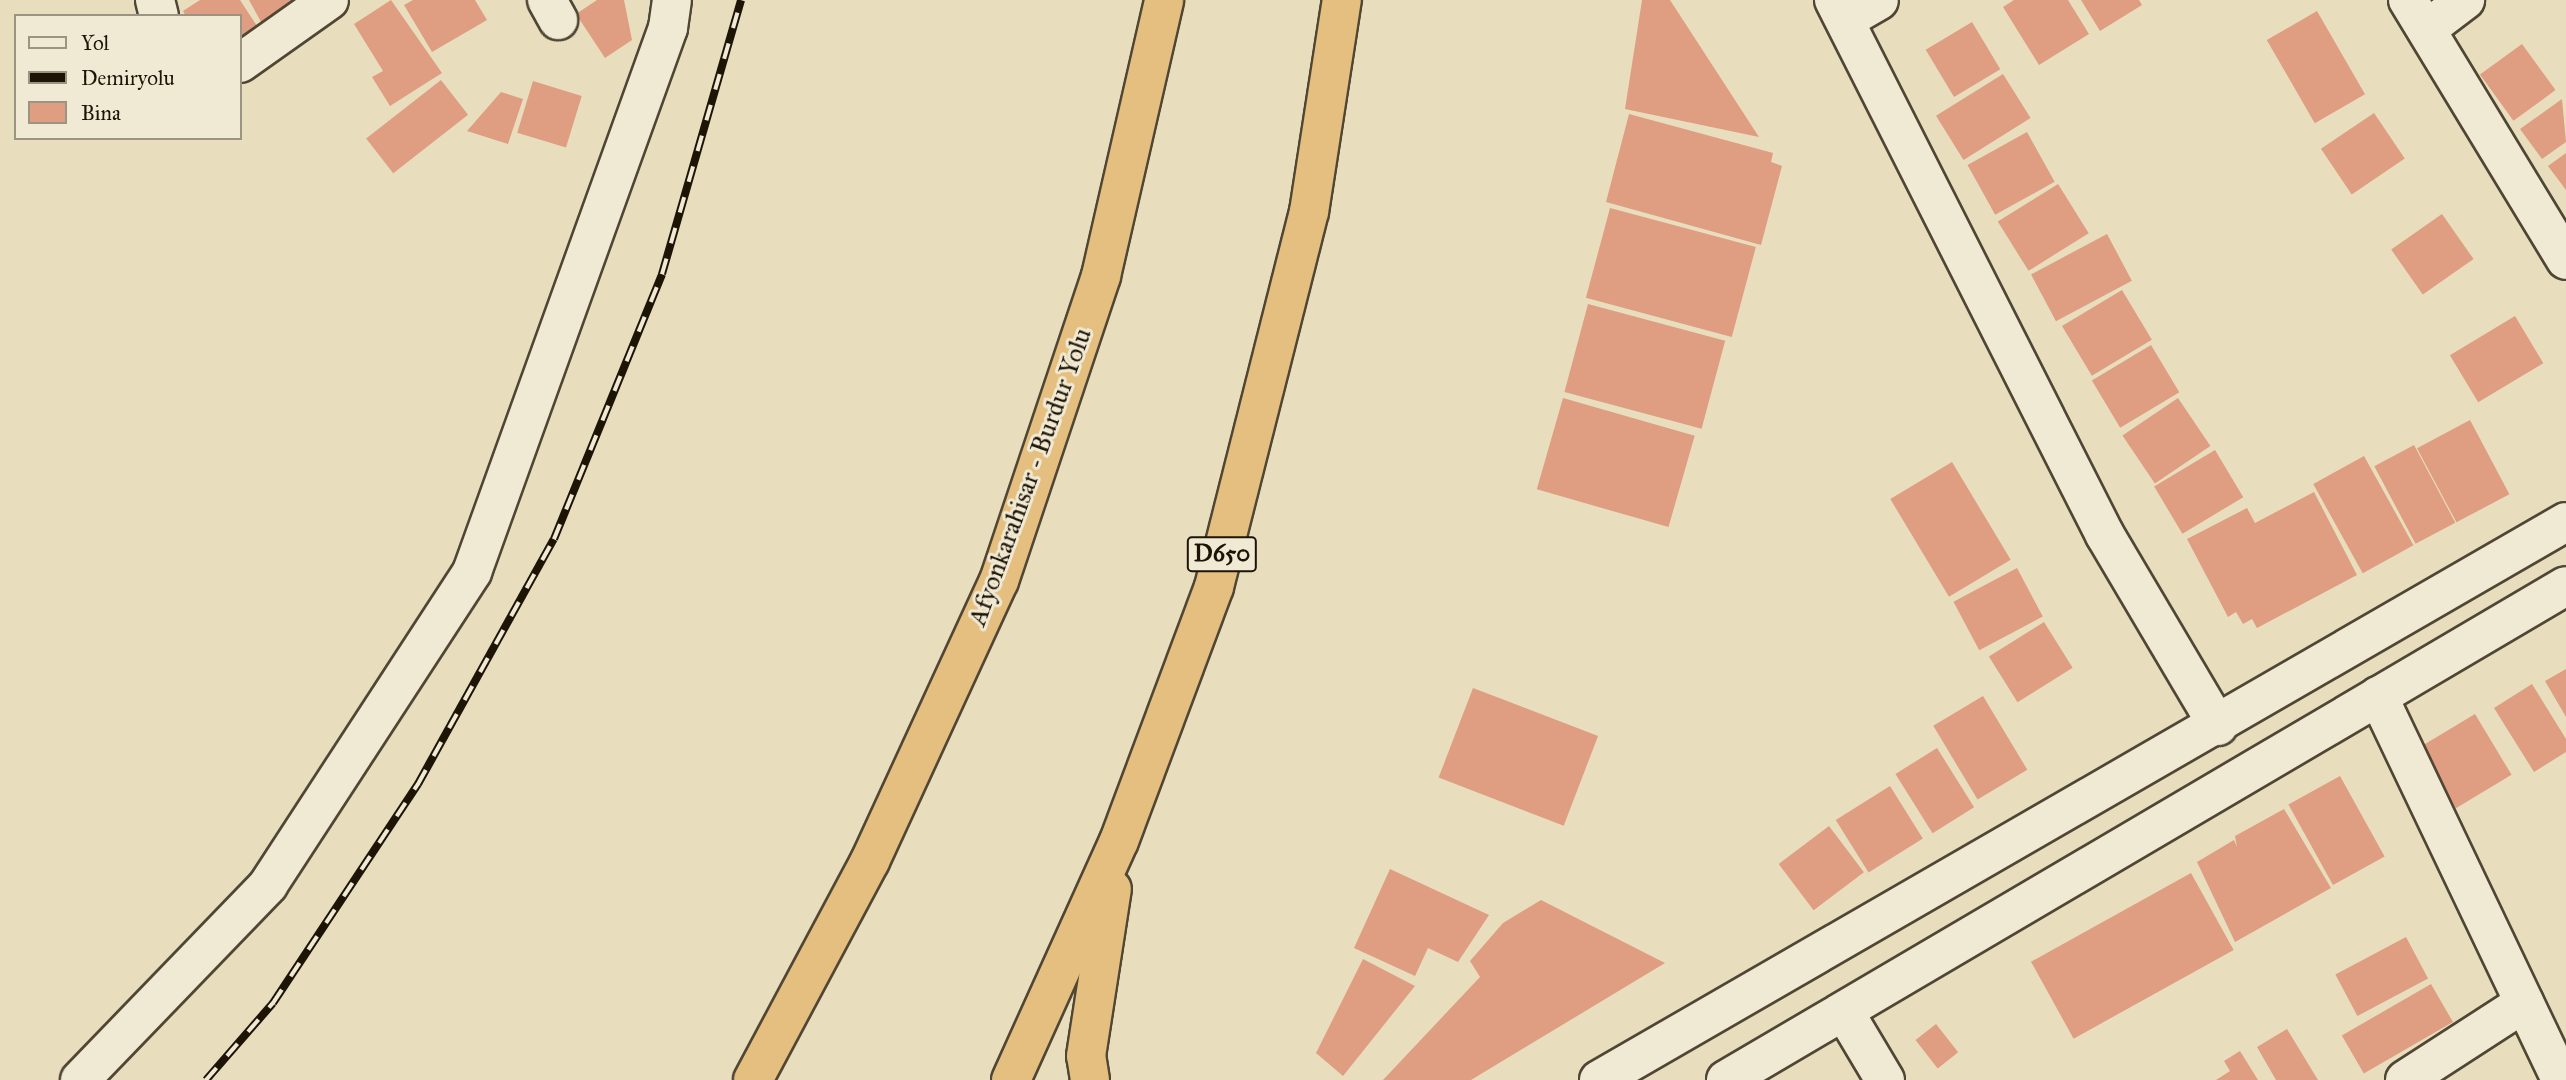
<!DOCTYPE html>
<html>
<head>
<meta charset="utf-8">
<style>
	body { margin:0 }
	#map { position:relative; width:2566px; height:1080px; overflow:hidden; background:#e8debe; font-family:"IM FELL Great Primer",serif }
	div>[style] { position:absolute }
	.building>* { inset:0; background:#df9d81; transform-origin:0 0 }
	.roads { filter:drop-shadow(2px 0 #504634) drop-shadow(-2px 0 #504634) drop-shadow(0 2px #504634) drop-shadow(0 -2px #504634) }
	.street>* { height:38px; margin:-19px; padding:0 19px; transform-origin:19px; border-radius:19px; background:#f0ead5 }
	.secondary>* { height:38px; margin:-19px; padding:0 19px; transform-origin:19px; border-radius:19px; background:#f0ead5 }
	.highway>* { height:38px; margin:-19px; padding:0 19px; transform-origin:19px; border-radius:19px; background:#e4bf7f }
	.rail>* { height:8px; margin-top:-4px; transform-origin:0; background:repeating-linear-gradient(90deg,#f0ead5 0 16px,#1e1406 0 32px); box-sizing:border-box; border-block:2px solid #1e1406 }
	span { translate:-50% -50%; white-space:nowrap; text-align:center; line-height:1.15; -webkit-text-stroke:6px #f0ead5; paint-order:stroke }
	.shield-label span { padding:2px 5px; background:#f0ead5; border:2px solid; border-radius:5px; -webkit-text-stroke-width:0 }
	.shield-label { font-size:24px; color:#1e1406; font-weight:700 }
	.street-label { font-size:26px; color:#1e1406 }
	.legend { position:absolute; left:14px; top:14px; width:228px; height:126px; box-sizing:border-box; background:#f0ead5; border:2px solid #9c9482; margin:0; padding:9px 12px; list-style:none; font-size:21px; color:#1e1406 }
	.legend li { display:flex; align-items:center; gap:14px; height:35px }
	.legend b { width:35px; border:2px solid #9c9482 }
</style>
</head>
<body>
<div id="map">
	<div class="building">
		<i style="clip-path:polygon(200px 0,240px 0,259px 29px,240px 42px,240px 16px,186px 16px,183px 11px)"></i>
		<i style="clip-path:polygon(249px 0,302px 0,261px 22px)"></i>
		<i style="clip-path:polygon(391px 0,442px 73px,390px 106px,372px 77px,383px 71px,354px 24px)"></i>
		<i style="clip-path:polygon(413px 0,475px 0,487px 20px,432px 52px,404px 5px)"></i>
		<i style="clip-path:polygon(597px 0,624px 0,632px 40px,605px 58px,576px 14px)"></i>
		<i style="clip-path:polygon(1642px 0,1670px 0,1759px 137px,1625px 109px)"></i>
		<i style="clip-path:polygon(2014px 0,2068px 0,2089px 34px,2039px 65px,2003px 7px)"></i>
		<i style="clip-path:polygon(2081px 0,2139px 0,2142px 5px,2100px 31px)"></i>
		<i style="left:2317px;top:11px;width:96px;height:58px;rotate:60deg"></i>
		<i style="left:1972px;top:22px;width:55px;height:54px;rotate:59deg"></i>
		<i style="left:2522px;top:44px;width:57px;height:52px;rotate:54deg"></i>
		<i style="left:2003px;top:74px;width:52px;height:79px;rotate:58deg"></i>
		<i style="left:441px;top:80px;width:44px;height:95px;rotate:52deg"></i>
		<i style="left:533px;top:81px;width:51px;height:54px;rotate:17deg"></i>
		<i style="clip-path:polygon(501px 92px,523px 99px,508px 144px,467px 131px)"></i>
		<i style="clip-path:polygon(2562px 99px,2566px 142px,2542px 159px,2520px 129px)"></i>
		<i style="left:2374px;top:113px;width:55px;height:64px;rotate:56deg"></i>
		<i style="clip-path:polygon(1629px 114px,1773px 153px,1771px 162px,1782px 166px,1761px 245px,1606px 202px)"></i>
		<i style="left:2027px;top:132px;width:57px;height:68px;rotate:61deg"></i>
		<i style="clip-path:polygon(2566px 153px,2566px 190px,2548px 166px)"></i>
		<i style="left:2058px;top:184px;width:58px;height:71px;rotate:58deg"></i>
		<i style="left:1610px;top:208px;width:151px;height:93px;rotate:15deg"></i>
		<i style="left:2442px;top:214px;width:55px;height:62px;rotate:55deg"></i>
		<i style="left:2107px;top:234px;width:53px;height:86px;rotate:62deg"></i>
		<i style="left:2122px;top:290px;width:58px;height:70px;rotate:59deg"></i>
		<i style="left:1588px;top:304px;width:142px;height:91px;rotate:15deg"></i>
		<i style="left:2515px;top:316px;width:55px;height:76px;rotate:59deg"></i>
		<i style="left:2151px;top:345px;width:55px;height:69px;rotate:59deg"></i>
		<i style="left:1563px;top:398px;width:137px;height:95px;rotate:16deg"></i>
		<i style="left:2178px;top:398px;width:58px;height:67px;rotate:56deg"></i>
		<i style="left:2470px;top:420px;width:84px;height:60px;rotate:62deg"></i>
		<i style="left:2414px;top:445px;width:88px;height:45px;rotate:62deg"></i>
		<i style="left:2215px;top:450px;width:55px;height:71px;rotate:59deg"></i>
		<i style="left:2364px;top:456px;width:102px;height:58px;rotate:61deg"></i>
		<i style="left:1952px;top:462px;width:114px;height:72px;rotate:59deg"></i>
		<i style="clip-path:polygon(2314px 492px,2357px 575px,2257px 628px,2252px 619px,2243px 624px,2236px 612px,2228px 617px,2187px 539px,2247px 508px,2255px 523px)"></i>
		<i style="left:2017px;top:568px;width:55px;height:72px;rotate:62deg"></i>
		<i style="left:2044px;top:622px;width:54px;height:65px;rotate:58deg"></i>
		<i style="clip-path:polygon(2566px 669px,2566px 717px,2545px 681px)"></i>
		<i style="clip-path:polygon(2532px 684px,2566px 739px,2566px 752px,2534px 772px,2494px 708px)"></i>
		<i style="left:1473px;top:688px;width:134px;height:96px;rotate:21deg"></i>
		<i style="left:1983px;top:696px;width:86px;height:58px;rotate:59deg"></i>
		<i style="left:2475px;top:714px;width:71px;height:65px;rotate:59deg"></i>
		<i style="left:1937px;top:748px;width:70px;height:49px;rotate:58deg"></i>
		<i style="left:2340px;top:776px;width:92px;height:59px;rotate:61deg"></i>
		<i style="left:1890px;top:786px;width:62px;height:64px;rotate:58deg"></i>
		<i style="clip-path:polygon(2284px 809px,2331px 888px,2235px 942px,2197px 862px,2234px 840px,2237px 847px,2235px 836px)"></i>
		<i style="left:1829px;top:826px;width:58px;height:63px;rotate:53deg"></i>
		<i style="clip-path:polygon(1390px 869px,1489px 915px,1458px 962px,1428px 948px,1415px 976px,1354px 948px)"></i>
		<i style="left:2191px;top:873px;width:88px;height:183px;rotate:61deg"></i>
		<i style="clip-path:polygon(1541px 900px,1665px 963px,1471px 1080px,1383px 1080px,1480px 977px,1470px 961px,1503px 923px)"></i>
		<i style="left:2406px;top:937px;width:47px;height:80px;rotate:62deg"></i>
		<i style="clip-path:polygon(1363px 959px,1415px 986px,1343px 1076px,1316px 1053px)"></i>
		<i style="left:2431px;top:984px;width:44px;height:103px;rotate:60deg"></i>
		<i style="left:1936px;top:1024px;width:36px;height:26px;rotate:52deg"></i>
		<i style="clip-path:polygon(2287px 1029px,2318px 1080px,2276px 1080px,2257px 1047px)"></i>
		<i style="clip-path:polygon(2240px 1051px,2258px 1080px,2216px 1080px,2230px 1071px,2224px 1061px)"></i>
	</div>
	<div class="roads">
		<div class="street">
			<i style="left:155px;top:0;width:16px;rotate:76deg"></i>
			<i style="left:547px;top:0;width:23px;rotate:61deg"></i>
			<i style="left:1834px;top:0;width:600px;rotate:63.14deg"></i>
			<i style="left:2105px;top:535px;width:222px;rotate:59.4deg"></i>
			<i style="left:2408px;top:0;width:304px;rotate:58.7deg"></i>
			<i style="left:1845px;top:20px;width:39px;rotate:-30deg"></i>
			<i style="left:2427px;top:29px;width:48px;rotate:-37.3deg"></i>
			<i style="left:240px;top:63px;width:109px;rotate:-35.3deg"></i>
			<i style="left:2378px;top:696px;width:425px;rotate:64.5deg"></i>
			<i style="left:1845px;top:1013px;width:78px;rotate:59.2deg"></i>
			<i style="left:80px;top:1080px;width:271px;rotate:-46deg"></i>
			<i style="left:268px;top:885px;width:374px;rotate:-56.9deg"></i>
			<i style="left:472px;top:572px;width:578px;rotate:-70.19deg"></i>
			<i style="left:668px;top:28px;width:28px;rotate:-82deg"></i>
			<i style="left:2405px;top:1080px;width:142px;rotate:-32.9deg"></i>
		</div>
		<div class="secondary">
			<i style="left:1599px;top:1080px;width:1116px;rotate:-29.99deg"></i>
			<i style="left:1726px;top:1080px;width:974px;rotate:-30.46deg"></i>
		</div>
		<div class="highway">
			<i style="left:753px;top:1080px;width:248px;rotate:-61.9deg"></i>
			<i style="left:870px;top:861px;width:308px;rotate:-65.3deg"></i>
			<i style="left:999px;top:581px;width:322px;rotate:-71.5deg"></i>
			<i style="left:1101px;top:276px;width:283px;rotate:-77.1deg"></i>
			<i style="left:1011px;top:1080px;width:262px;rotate:-65.7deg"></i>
			<i style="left:1119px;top:841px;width:271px;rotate:-69.5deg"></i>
			<i style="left:1214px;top:587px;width:387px;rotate:-75.8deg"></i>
			<i style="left:1309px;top:212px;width:215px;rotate:-81.2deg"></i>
			<i style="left:1090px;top:1080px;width:24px;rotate:-99deg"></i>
			<i style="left:1086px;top:1056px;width:169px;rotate:-81.2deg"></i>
		</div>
	</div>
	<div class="rail">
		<i style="left:206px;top:1080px;width:102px;rotate:-49deg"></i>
		<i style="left:273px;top:1003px;width:263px;rotate:-56.5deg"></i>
		<i style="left:418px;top:784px;width:280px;rotate:-61deg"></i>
		<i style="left:554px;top:539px;width:286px;rotate:-67.8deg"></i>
		<i style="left:662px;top:274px;width:285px;rotate:-73.9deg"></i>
	</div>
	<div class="shield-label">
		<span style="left:1222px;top:554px">D650</span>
	</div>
	<div class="street-label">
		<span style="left:1030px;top:477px;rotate:-70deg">Afyonkarahisar - Burdur Yolu</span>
	</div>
	<ul class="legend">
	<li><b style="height:9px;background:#f0ead5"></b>Yol</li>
	<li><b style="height:9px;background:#1e1406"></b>Demiryolu</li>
	<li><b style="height:19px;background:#df9d81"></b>Bina</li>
	</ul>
</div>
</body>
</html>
